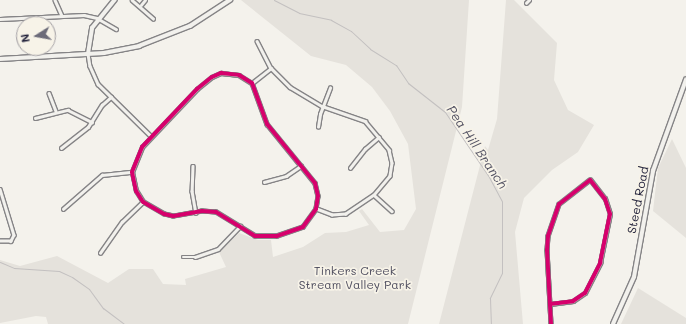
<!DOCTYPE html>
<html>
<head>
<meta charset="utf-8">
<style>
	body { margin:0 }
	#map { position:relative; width:686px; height:324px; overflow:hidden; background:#f4f2ec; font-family:Mali,sans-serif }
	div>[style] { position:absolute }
	.built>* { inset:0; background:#e5e2dc }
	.stream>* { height:1px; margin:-0.5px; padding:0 0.5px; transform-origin:0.5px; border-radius:0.5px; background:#c3c0c0 }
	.roads { filter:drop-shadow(1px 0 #858486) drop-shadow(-1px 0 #858486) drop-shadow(0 1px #858486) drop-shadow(0 -1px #858486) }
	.street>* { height:2.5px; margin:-1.25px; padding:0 1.25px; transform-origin:1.25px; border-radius:1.25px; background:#f2f1ed }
	.secondary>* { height:3.5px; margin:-1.75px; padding:0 1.75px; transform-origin:1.75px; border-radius:1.75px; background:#f2f1ed }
	.cycleway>* { height:4px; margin:-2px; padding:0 2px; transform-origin:2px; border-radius:2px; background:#d6006c }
	span { translate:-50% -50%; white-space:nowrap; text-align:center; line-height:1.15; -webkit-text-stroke:3.5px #f7f3e8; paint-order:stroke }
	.street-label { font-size:12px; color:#22223b }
	.park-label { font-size:12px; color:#504f60 }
	.water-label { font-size:13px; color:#535263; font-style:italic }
	.north { position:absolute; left:16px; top:16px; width:40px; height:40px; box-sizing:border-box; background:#f7f3e8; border:1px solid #a29fa3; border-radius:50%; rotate:259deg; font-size:11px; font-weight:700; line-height:16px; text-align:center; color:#22223b }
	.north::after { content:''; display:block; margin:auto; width:14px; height:18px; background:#6c6b79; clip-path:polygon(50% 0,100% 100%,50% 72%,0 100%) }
</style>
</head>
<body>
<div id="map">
	<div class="built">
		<i style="clip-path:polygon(241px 0,469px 0,462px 107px,408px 324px,48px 324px,46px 317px,36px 316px,0 323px,0 260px,20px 266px,57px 256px,108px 283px,129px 269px,153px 269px,163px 284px,186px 285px,185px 279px,226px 267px,219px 252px,239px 233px,258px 240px,271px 240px,273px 257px,303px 247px,325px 233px,346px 232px,369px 225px,359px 211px,362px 209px,380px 232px,404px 230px,416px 209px,408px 144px,390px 111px,372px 87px,346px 65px,311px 56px)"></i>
		<i style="clip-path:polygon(506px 0,514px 0,557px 43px,554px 80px,568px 110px,594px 125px,578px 152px,552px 170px,524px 198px,515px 232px,523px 324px,439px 324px,485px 146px,488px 150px,497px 119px)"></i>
		<i style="clip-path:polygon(672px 139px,686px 168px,686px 238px,653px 211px,658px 168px)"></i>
		<i style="clip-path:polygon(638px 288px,686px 318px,686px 324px,621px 324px)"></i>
	</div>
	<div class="stream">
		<i style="left:274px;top:0;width:28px;rotate:27deg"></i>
		<i style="left:299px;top:13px;width:33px;rotate:12deg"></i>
		<i style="left:331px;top:20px;width:23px;rotate:29deg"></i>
		<i style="left:351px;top:31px;width:26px;rotate:43deg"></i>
		<i style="left:370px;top:49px;width:31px;rotate:32deg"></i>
		<i style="left:396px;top:65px;width:22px;rotate:56deg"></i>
		<i style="left:408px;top:83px;width:47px;rotate:38.1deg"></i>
		<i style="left:445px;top:112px;width:78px;rotate:55.9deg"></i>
		<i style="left:489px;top:177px;width:27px;rotate:62deg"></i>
		<i style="left:502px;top:201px;width:72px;rotate:90deg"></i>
		<i style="left:502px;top:273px;width:28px;rotate:116deg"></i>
		<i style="left:490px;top:298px;width:26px;rotate:88deg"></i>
		<i style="left:0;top:262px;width:15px;rotate:23deg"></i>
		<i style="left:14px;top:268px;width:45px;rotate:3.8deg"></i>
		<i style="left:59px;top:271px;width:14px;rotate:25deg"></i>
		<i style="left:72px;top:277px;width:21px;rotate:35deg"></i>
		<i style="left:89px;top:289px;width:24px;rotate:54deg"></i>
		<i style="left:103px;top:308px;width:26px;rotate:37deg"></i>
	</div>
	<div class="roads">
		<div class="street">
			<i style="left:55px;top:0;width:17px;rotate:66deg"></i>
			<i style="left:132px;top:0;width:28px;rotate:41deg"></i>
			<i style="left:526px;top:3px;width:4px;rotate:-45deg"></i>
			<i style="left:141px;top:5px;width:6px;rotate:-51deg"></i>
			<i style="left:0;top:19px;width:84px;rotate:-2.7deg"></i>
			<i style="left:84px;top:15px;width:13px;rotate:13deg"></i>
			<i style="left:97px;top:18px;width:22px;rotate:30deg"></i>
			<i style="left:257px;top:41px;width:30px;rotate:63deg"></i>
			<i style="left:271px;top:68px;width:27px;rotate:45deg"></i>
			<i style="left:290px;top:87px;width:37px;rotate:31deg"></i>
			<i style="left:322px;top:106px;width:46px;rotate:19.2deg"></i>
			<i style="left:365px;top:121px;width:38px;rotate:50deg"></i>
			<i style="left:389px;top:150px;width:13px;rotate:77deg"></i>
			<i style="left:392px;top:163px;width:13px;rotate:99deg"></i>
			<i style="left:390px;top:176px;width:25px;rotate:130deg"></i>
			<i style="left:374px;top:195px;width:34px;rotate:146deg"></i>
			<i style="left:346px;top:214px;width:14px;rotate:176deg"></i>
			<i style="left:332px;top:215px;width:17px;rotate:-159deg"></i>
			<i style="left:88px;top:54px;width:12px;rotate:81deg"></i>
			<i style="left:90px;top:66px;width:20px;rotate:66deg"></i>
			<i style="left:98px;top:84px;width:74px;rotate:44.5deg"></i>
			<i style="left:221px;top:73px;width:18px;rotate:6deg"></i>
			<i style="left:239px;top:75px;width:15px;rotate:32deg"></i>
			<i style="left:252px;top:83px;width:44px;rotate:69.9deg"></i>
			<i style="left:267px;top:124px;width:76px;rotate:50.9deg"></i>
			<i style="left:315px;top:183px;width:13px;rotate:77deg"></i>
			<i style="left:318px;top:196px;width:13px;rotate:99deg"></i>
			<i style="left:316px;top:209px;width:22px;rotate:126deg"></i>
			<i style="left:303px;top:227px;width:28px;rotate:161deg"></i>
			<i style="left:277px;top:236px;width:22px;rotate:180deg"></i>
			<i style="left:255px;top:236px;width:46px;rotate:-148.4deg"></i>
			<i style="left:216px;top:212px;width:14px;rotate:-176deg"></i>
			<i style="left:202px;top:211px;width:29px;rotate:170deg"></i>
			<i style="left:173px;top:216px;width:9px;rotate:-167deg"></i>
			<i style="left:164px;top:214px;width:24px;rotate:-150deg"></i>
			<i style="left:143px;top:202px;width:13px;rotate:-122deg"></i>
			<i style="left:136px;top:191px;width:19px;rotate:-102deg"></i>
			<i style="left:132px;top:172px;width:27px;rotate:-68deg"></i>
			<i style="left:142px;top:147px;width:80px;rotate:-46.5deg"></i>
			<i style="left:197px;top:89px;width:19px;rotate:-39deg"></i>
			<i style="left:212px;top:77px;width:10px;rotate:-24deg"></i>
			<i style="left:252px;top:83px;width:24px;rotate:-38deg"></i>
			<i style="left:49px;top:93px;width:19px;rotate:69deg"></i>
			<i style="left:35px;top:118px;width:34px;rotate:-14deg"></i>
			<i style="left:68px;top:110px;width:27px;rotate:27deg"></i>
			<i style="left:318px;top:127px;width:13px;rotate:-81deg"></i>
			<i style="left:320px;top:114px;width:28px;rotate:-69deg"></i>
			<i style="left:61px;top:148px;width:34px;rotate:-38deg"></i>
			<i style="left:88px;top:127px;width:26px;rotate:-58deg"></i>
			<i style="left:102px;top:105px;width:12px;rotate:-42deg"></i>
			<i style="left:193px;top:166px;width:25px;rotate:92deg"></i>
			<i style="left:192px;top:191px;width:22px;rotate:80deg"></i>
			<i style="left:350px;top:168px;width:24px;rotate:-52deg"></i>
			<i style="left:365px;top:149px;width:18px;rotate:-41deg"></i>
			<i style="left:264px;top:182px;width:23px;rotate:-15deg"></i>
			<i style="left:286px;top:176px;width:18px;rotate:-34deg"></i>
			<i style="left:0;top:189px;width:48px;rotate:73.1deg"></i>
			<i style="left:14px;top:235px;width:7px;rotate:117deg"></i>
			<i style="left:11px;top:241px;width:11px;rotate:180deg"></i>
			<i style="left:374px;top:195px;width:24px;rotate:42deg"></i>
			<i style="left:63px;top:209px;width:52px;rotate:-41.1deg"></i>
			<i style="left:102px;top:175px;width:30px;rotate:-6deg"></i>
			<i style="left:100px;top:253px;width:38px;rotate:-55deg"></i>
			<i style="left:122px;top:222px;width:29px;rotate:-44deg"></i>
			<i style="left:183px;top:257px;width:12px"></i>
			<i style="left:195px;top:257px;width:24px;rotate:-19deg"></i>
			<i style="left:218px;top:249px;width:32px;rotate:-46deg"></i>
			<i style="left:550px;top:304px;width:23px;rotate:-7deg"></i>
			<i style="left:573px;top:301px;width:14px;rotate:-34deg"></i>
			<i style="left:585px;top:293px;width:34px;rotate:-63deg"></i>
			<i style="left:600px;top:263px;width:50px;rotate:-78.5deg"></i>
			<i style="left:610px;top:214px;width:16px;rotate:-108deg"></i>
			<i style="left:605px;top:199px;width:24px;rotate:-128deg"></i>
			<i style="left:590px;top:180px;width:39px;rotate:142deg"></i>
			<i style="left:559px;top:204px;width:34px;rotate:109deg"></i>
			<i style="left:548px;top:236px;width:14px;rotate:94deg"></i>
			<i style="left:547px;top:250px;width:74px;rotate:86.9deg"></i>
		</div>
		<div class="secondary">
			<i style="left:88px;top:54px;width:26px;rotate:-81deg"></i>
			<i style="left:92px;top:28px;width:36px;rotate:-51deg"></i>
			<i style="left:0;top:59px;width:104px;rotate:-3.3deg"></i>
			<i style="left:104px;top:53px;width:36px;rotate:-11deg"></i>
			<i style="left:139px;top:46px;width:55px;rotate:-21.4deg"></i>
			<i style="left:190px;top:26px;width:48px;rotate:-33deg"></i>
			<i style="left:613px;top:324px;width:51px;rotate:-65.9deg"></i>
			<i style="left:634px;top:277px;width:108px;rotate:-79.8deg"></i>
			<i style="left:653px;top:171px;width:97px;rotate:-70.1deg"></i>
		</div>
	</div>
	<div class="cycleway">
		<i style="left:221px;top:73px;width:18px;rotate:6deg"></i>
		<i style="left:239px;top:75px;width:15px;rotate:32deg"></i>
		<i style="left:252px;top:83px;width:44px;rotate:69.9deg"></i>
		<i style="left:267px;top:124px;width:76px;rotate:50.9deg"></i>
		<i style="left:315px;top:183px;width:13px;rotate:77deg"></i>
		<i style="left:318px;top:196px;width:13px;rotate:99deg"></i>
		<i style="left:316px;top:209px;width:22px;rotate:126deg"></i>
		<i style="left:303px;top:227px;width:28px;rotate:161deg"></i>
		<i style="left:277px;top:236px;width:22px;rotate:180deg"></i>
		<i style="left:255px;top:236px;width:46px;rotate:-148.4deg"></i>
		<i style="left:216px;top:212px;width:14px;rotate:-176deg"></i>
		<i style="left:202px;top:211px;width:29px;rotate:170deg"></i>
		<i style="left:173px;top:216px;width:9px;rotate:-167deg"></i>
		<i style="left:164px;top:214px;width:24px;rotate:-150deg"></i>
		<i style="left:143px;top:202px;width:13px;rotate:-122deg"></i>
		<i style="left:136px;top:191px;width:19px;rotate:-102deg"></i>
		<i style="left:132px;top:172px;width:27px;rotate:-68deg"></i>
		<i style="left:142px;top:147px;width:80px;rotate:-46.5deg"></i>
		<i style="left:197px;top:89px;width:19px;rotate:-39deg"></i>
		<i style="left:212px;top:77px;width:10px;rotate:-24deg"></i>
		<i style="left:550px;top:304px;width:23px;rotate:-7deg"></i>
		<i style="left:573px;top:301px;width:14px;rotate:-34deg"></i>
		<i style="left:585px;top:293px;width:34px;rotate:-63deg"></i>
		<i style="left:600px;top:263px;width:50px;rotate:-78.5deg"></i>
		<i style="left:610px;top:214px;width:16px;rotate:-108deg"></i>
		<i style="left:605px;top:199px;width:24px;rotate:-128deg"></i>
		<i style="left:590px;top:180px;width:39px;rotate:142deg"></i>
		<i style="left:559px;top:204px;width:34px;rotate:109deg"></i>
		<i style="left:548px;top:236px;width:14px;rotate:94deg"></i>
		<i style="left:547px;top:250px;width:74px;rotate:86.9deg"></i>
	</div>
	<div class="street-label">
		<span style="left:638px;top:200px;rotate:-79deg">Steed Road</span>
	</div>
	<div class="park-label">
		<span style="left:355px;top:278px">Tinkers Creek<br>Stream Valley Park</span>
	</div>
	<div class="water-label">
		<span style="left:477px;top:147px;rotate:56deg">Pea Hill Branch</span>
	</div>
	<div class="north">N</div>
</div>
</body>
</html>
